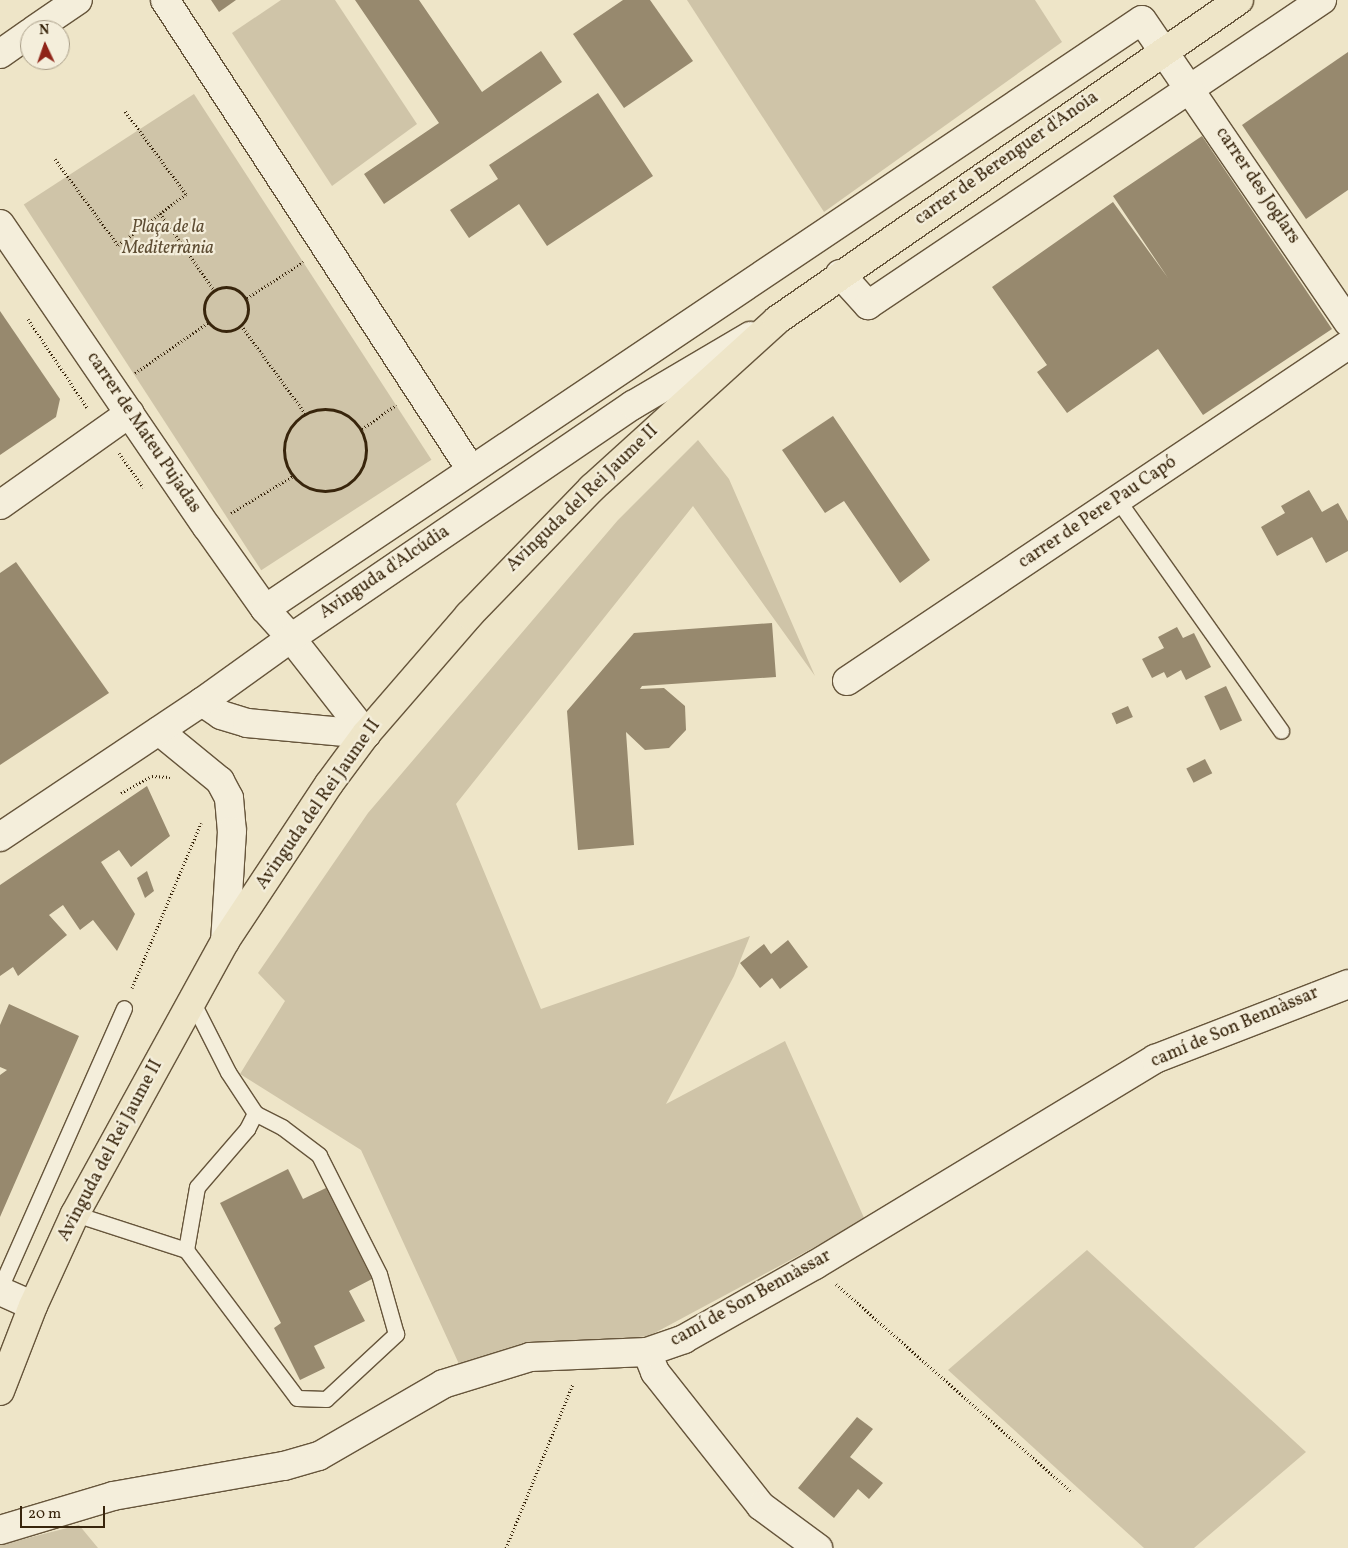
<!DOCTYPE html>
<html>
<head>
<meta charset="utf-8">
<style>
	body { margin:0 }
	#map { position:relative; width:1348px; height:1548px; overflow:hidden; background:#eee5c8; font-family:Vollkorn,serif }
	div>[style] { position:absolute }
	.green>* { inset:0; background:#cfc4a8; transform-origin:0 0 }
	.building>* { inset:0; background:#97896e; transform-origin:0 0 }
	.path>* { height:3px; margin-top:-1.5px; transform-origin:0; background:repeating-linear-gradient(90deg,#38250c 0 1px,transparent 0 3.5px) }
	.path>.ring { margin:-1.5px; padding:0; box-sizing:content-box; background:none; border:3px solid #38250c; border-radius:50% }
	.roads { filter:drop-shadow(1px 0 #66553b) drop-shadow(-1px 0 #66553b) drop-shadow(0 1px #66553b) drop-shadow(0 -1px #66553b) }
	.service>* { height:15px; margin:-7.5px; padding:0 7.5px; transform-origin:7.5px; border-radius:7.5px; background:#f4eedb }
	.minor>* { height:28px; margin:-14px; padding:0 14px; transform-origin:14px; border-radius:14px; background:#f4eedb }
	.tertiary>* { height:28px; margin:-14px; padding:0 14px; transform-origin:14px; border-radius:14px; background:#f4eedb }
	.primary>* { height:28px; margin:-14px; padding:0 14px; transform-origin:14px; border-radius:14px; background:#eee5c8 }
	span { translate:-50% -50%; white-space:nowrap; text-align:center; line-height:1.15; -webkit-text-stroke:4.5px #f4eedb; paint-order:stroke }
	.street-label { font-size:18px; color:#38250c }
	.park-label { font-size:18px; color:#5e4d33; font-style:italic }
	.north { position:absolute; left:20px; top:20px; width:50px; height:50px; box-sizing:border-box; background:#f4eedb; border:1px solid #a99e88; border-radius:50%; rotate:357deg; font-size:14px; font-weight:700; line-height:20px; text-align:center; color:#38250c }
	.north::after { content:''; display:block; margin:auto; width:18px; height:22px; background:#8f2418; clip-path:polygon(50% 0,100% 100%,50% 72%,0 100%) }
	.scale { position:absolute; left:20px; top:1506px; width:85px; height:22px; box-sizing:border-box; border:2px solid #38250c; border-top:0; padding-left:6px; font-size:15px; line-height:18px; white-space:nowrap; color:#38250c; -webkit-text-stroke:4px #f4eedb; paint-order:stroke }
</style>
</head>
<body>
<div id="map">
	<div class="green">
		<i style="clip-path:polygon(281px 0,335px 0,417px 124px,332px 186px,232px 33px)"></i>
		<i style="clip-path:polygon(687px 0,1035px 0,1062px 42px,824px 212px)"></i>
		<i style="left:194px;top:94px;width:436px;height:203px;rotate:57deg"></i>
		<i style="clip-path:polygon(698px 440px,729px 479px,815px 676px,693px 506px,456px 804px,541px 1009px,750px 936px,734px 976px,666px 1104px,785px 1041px,865px 1220px,649px 1336px,532px 1347px,459px 1364px,361px 1150px,240px 1074px,285px 1001px,258px 973px,368px 813px,618px 520px)"></i>
		<i style="clip-path:polygon(1087px 1250px,1306px 1452px,1194px 1548px,1144px 1548px,948px 1370px)"></i>
		<i style="clip-path:polygon(79px 1525px,98px 1548px,0 1548px,0 1545px)"></i>
	</div>
	<div class="building">
		<i style="clip-path:polygon(211px 0,236px 0,219px 12px)"></i>
		<i style="clip-path:polygon(355px 0,419px 0,482px 92px,541px 51px,562px 82px,384px 204px,364px 174px,439px 123px)"></i>
		<i style="clip-path:polygon(623px 0,650px 0,693px 61px,624px 108px,573px 34px)"></i>
		<i style="clip-path:polygon(1348px 52px,1348px 190px,1306px 219px,1242px 125px)"></i>
		<i style="clip-path:polygon(598px 93px,653px 176px,547px 246px,519px 204px,469px 238px,450px 210px,498px 179px,489px 165px)"></i>
		<i style="clip-path:polygon(1202px 136px,1332px 329px,1203px 415px,1158px 349px,1067px 413px,1037px 372px,1047px 365px,992px 287px,1113px 202px,1168px 278px,1113px 196px)"></i>
		<i style="clip-path:polygon(0 311px,60px 399px,56px 417px,0 455px)"></i>
		<i style="clip-path:polygon(833px 416px,930px 560px,900px 583px,844px 501px,825px 513px,782px 450px)"></i>
		<i style="clip-path:polygon(1309px 490px,1322px 512px,1338px 503px,1348px 521px,1348px 551px,1326px 563px,1312px 537px,1277px 556px,1261px 527px,1285px 513px,1281px 506px)"></i>
		<i style="clip-path:polygon(16px 562px,109px 693px,0 765px,0 573px)"></i>
		<i style="clip-path:polygon(772px 623px,776px 677px,642px 686px,640px 689px,664px 688px,685px 706px,686px 730px,669px 748px,645px 750px,626px 732px,634px 845px,578px 850px,567px 711px,634px 633px)"></i>
		<i style="clip-path:polygon(1177px 627px,1183px 638px,1194px 633px,1211px 667px,1186px 680px,1181px 670px,1167px 678px,1164px 672px,1152px 678px,1142px 659px,1164px 648px,1158px 637px)"></i>
		<i style="left:1226px;top:686px;width:38px;height:24px;rotate:65deg"></i>
		<i style="left:1128px;top:706px;width:12px;height:18px;rotate:66deg"></i>
		<i style="left:1205px;top:759px;width:16px;height:21px;rotate:63deg"></i>
		<i style="clip-path:polygon(147px 786px,170px 836px,131px 867px,119px 850px,101px 862px,135px 914px,117px 951px,93px 920px,80px 930px,63px 905px,49px 915px,67px 935px,18px 976px,13px 967px,0 976px,0 885px)"></i>
		<i style="clip-path:polygon(147px 871px,154px 891px,145px 898px,137px 878px)"></i>
		<i style="clip-path:polygon(788px 940px,808px 967px,780px 989px,772px 978px,760px 988px,740px 963px,764px 944px,771px 954px)"></i>
		<i style="clip-path:polygon(9px 1004px,79px 1036px,0 1217px,0 1075px,7px 1070px,0 1067px,0 1025px)"></i>
		<i style="clip-path:polygon(288px 1169px,303px 1199px,326px 1188px,372px 1279px,349px 1291px,365px 1321px,314px 1346px,325px 1368px,300px 1380px,274px 1328px,281px 1323px,220px 1203px)"></i>
		<i style="clip-path:polygon(857px 1417px,873px 1429px,850px 1457px,883px 1483px,869px 1499px,858px 1489px,834px 1518px,798px 1488px)"></i>
	</div>
	<div class="path">
		<i style="left:55px;top:159px;width:107px;rotate:53.8deg"></i>
		<i style="left:118px;top:245px;width:85px;rotate:-36.9deg"></i>
		<i style="left:186px;top:194px;width:103px;rotate:-126.3deg"></i>
		<i style="left:160px;top:213px;width:94px;rotate:55deg"></i>
		<i class="ring" style="left:204px;top:287px;width:41px;height:41px"></i>
		<i style="left:247px;top:298px;width:67px;rotate:-32.7deg"></i>
		<i style="left:28px;top:319px;width:108px;rotate:56.3deg"></i>
		<i style="left:241px;top:325px;width:109px;rotate:54deg"></i>
		<i style="left:135px;top:373px;width:90px;rotate:-34.6deg"></i>
		<i class="ring" style="left:284px;top:409px;width:79px;height:79px"></i>
		<i style="left:362px;top:429px;width:42px;rotate:-35.2deg"></i>
		<i style="left:119px;top:453px;width:42px;rotate:54.8deg"></i>
		<i style="left:231px;top:513px;width:72px;rotate:-30.8deg"></i>
		<i style="left:121px;top:793px;width:35px;rotate:-29deg"></i>
		<i style="left:152px;top:776px;width:18px;rotate:3deg"></i>
		<i style="left:132px;top:988px;width:179px;rotate:-67.3deg"></i>
		<i style="left:836px;top:1284px;width:315px;rotate:41.4deg"></i>
		<i style="left:506px;top:1548px;width:177px;rotate:-67.8deg"></i>
	</div>
	<div class="roads">
		<div class="service">
			<i style="left:1117px;top:499px;width:284px;rotate:54.7deg"></i>
			<i style="left:75px;top:1214px;width:117px;rotate:18deg"></i>
			<i style="left:186px;top:1250px;width:185px;rotate:53.1deg"></i>
			<i style="left:297px;top:1398px;width:29px;rotate:2deg"></i>
			<i style="left:326px;top:1399px;width:96px;rotate:-42.9deg"></i>
			<i style="left:396px;top:1334px;width:62px;rotate:-105.8deg"></i>
			<i style="left:379px;top:1274px;width:133px;rotate:-116.8deg"></i>
			<i style="left:319px;top:1155px;width:46px;rotate:-142.9deg"></i>
			<i style="left:282px;top:1127px;width:30px;rotate:-153deg"></i>
			<i style="left:255px;top:1113px;width:49px;rotate:-123.4deg"></i>
			<i style="left:228px;top:1072px;width:80px;rotate:-116.9deg"></i>
			<i style="left:186px;top:1250px;width:64px;rotate:-80.1deg"></i>
			<i style="left:197px;top:1187px;width:77px;rotate:-49.2deg"></i>
			<i style="left:247px;top:1129px;width:18px;rotate:-63deg"></i>
			<i style="left:0;top:1288px;width:306px;rotate:-66.1deg"></i>
		</div>
		<div class="minor">
			<i style="left:165px;top:0;width:559px;rotate:56.91deg"></i>
			<i style="left:34px;top:30px;width:53px;rotate:-34.3deg"></i>
			<i style="left:0;top:54px;width:37px;rotate:-35deg"></i>
			<i style="left:0;top:224px;width:367px;rotate:55.7deg"></i>
			<i style="left:207px;top:527px;width:100px;rotate:54.7deg"></i>
			<i style="left:265px;top:609px;width:39px;rotate:48deg"></i>
			<i style="left:840px;top:274px;width:42px;rotate:47.9deg"></i>
			<i style="left:868px;top:305px;width:547px;rotate:-33.89deg"></i>
			<i style="left:0;top:505px;width:159px;rotate:-35.3deg"></i>
			<i style="left:265px;top:609px;width:1056px;rotate:-33.89deg"></i>
			<i style="left:1142px;top:20px;width:366px;rotate:55.7deg"></i>
			<i style="left:847px;top:681px;width:603px;rotate:-33.85deg"></i>
			<i style="left:0;top:1291px;width:36px;rotate:24deg"></i>
			<i style="left:647px;top:1352px;width:22px;rotate:68deg"></i>
			<i style="left:655px;top:1372px;width:171px;rotate:51.7deg"></i>
			<i style="left:761px;top:1506px;width:71px;rotate:36.4deg"></i>
			<i style="left:0;top:1530px;width:118px;rotate:-16.7deg"></i>
			<i style="left:113px;top:1496px;width:174px;rotate:-10deg"></i>
			<i style="left:284px;top:1466px;width:36px;rotate:-16deg"></i>
			<i style="left:319px;top:1456px;width:143px;rotate:-30.1deg"></i>
			<i style="left:443px;top:1384px;width:91px;rotate:-17.2deg"></i>
			<i style="left:530px;top:1357px;width:117px;rotate:-2.4deg"></i>
			<i style="left:647px;top:1352px;width:39px;rotate:-19deg"></i>
			<i style="left:684px;top:1339px;width:150px;rotate:-29.5deg"></i>
			<i style="left:815px;top:1265px;width:398px;rotate:-31.2deg"></i>
			<i style="left:1155px;top:1059px;width:207px;rotate:-21.2deg"></i>
		</div>
		<div class="tertiary">
			<i style="left:291px;top:638px;width:122px;rotate:52deg"></i>
			<i style="left:202px;top:702px;width:23px;rotate:34deg"></i>
			<i style="left:221px;top:715px;width:27px;rotate:17deg"></i>
			<i style="left:247px;top:723px;width:120px;rotate:5.3deg"></i>
			<i style="left:159px;top:731px;width:79px;rotate:39.3deg"></i>
			<i style="left:220px;top:781px;width:19px;rotate:62deg"></i>
			<i style="left:229px;top:798px;width:33px;rotate:85deg"></i>
			<i style="left:232px;top:831px;width:110px;rotate:93.6deg"></i>
			<i style="left:0;top:837px;width:243px;rotate:-33.8deg"></i>
			<i style="left:202px;top:702px;width:110px;rotate:-35.7deg"></i>
			<i style="left:291px;top:638px;width:414px;rotate:-34.3deg"></i>
			<i style="left:633px;top:405px;width:136px;rotate:-30.5deg"></i>
		</div>
		<div class="primary">
			<i style="left:0;top:1391px;width:91px;rotate:-68.8deg"></i>
			<i style="left:33px;top:1306px;width:101px;rotate:-65.5deg"></i>
			<i style="left:75px;top:1214px;width:311px;rotate:-61.2deg"></i>
			<i style="left:225px;top:941px;width:188px;rotate:-56.5deg"></i>
			<i style="left:329px;top:784px;width:62px;rotate:-53.5deg"></i>
			<i style="left:366px;top:734px;width:157px;rotate:-49.1deg"></i>
			<i style="left:469px;top:615px;width:177px;rotate:-45.9deg"></i>
			<i style="left:592px;top:488px;width:250px;rotate:-42.2deg"></i>
			<i style="left:777px;top:320px;width:562px;rotate:-34.71deg"></i>
		</div>
	</div>
	<div class="street-label">
		<span style="left:1007px;top:159px;rotate:-35deg">carrer de Berenguer d'Anoia</span>
		<span style="left:1257px;top:186px;rotate:56deg">carrer des Joglars</span>
		<span style="left:143px;top:433px;rotate:56deg">carrer de Mateu Pujadas</span>
		<span style="left:583px;top:499px;rotate:-44deg">Avinguda del Rei Jaume II</span>
		<span style="left:1098px;top:513px;rotate:-34deg">carrer de Pere Pau Capó</span>
		<span style="left:385px;top:573px;rotate:-34deg">Avinguda d'Alcúdia</span>
		<span style="left:319px;top:805px;rotate:-55deg">Avinguda del Rei Jaume II</span>
		<span style="left:1235px;top:1028px;rotate:-23deg">camí de Son Bennàssar</span>
		<span style="left:111px;top:1151px;rotate:-62deg">Avinguda del Rei Jaume II</span>
		<span style="left:751px;top:1299px;rotate:-29deg">camí de Son Bennàssar</span>
	</div>
	<div class="park-label">
		<span style="left:168px;top:239px">Plaça de la<br>Mediterrània</span>
	</div>
	<div class="north">N</div>
	<div class="scale">20 m</div>
</div>
</body>
</html>
